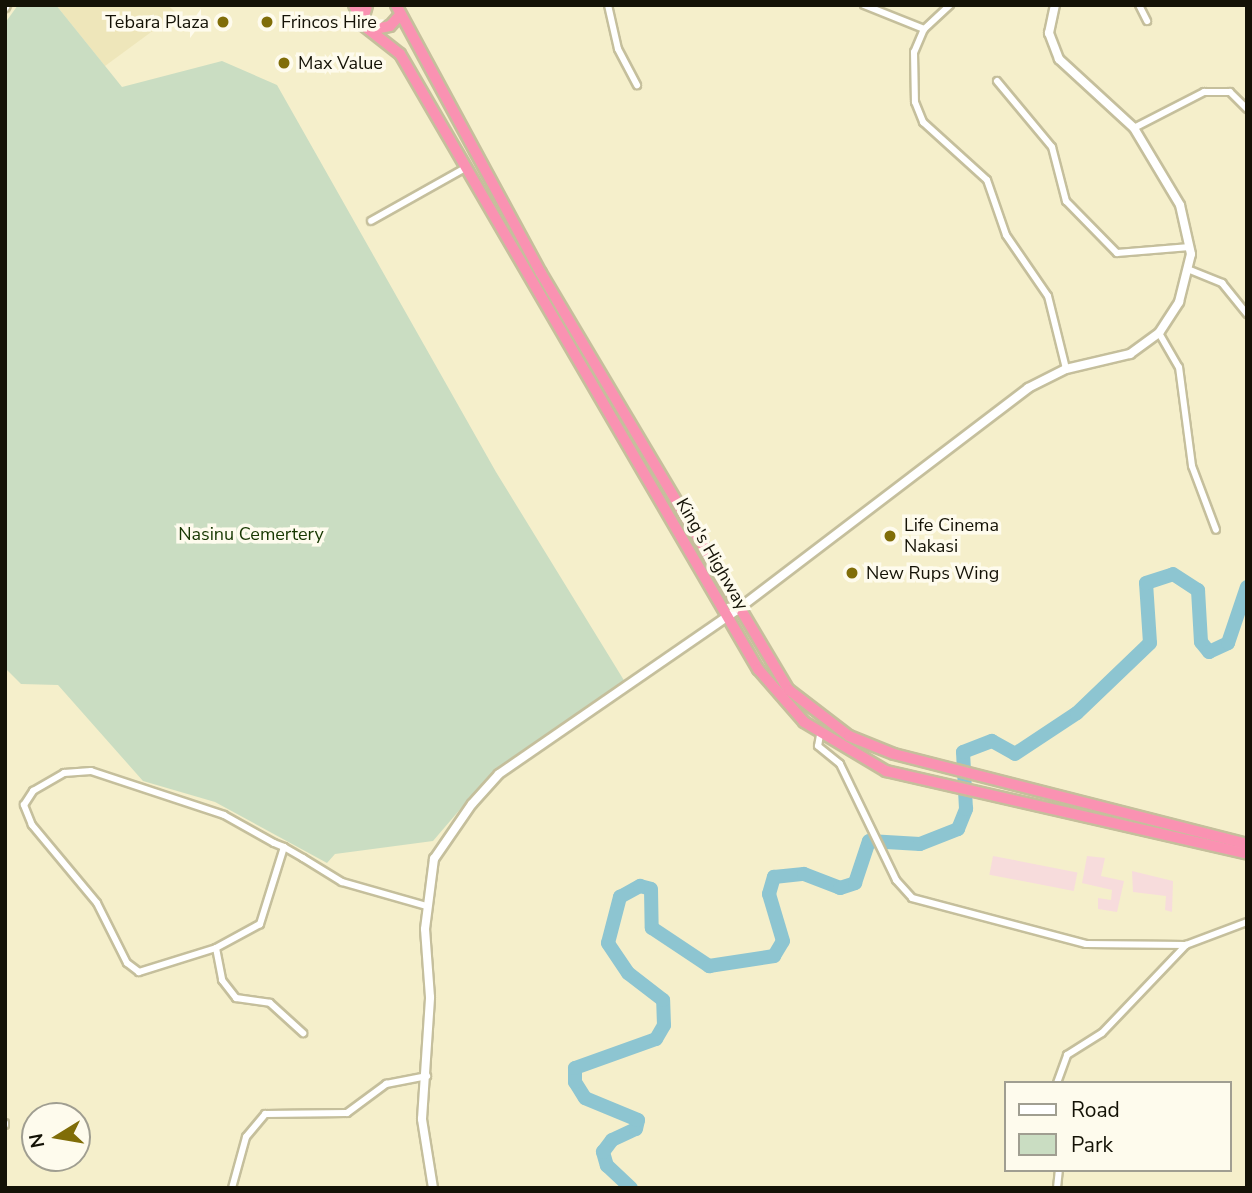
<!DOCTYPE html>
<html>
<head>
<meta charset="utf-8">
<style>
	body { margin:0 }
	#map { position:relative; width:1252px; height:1193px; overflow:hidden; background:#f5efcb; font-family:"Nunito Sans",sans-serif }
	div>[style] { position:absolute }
	.built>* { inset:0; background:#eee6ba }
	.industrial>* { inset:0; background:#f7dcdc; transform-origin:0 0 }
	.green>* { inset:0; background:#caddc2 }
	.river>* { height:14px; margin:-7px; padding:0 7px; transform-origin:7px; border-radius:7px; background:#8dc5d1 }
	.roads { filter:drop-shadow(2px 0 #c5bf9c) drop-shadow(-2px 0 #c5bf9c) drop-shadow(0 2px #c5bf9c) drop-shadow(0 -2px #c5bf9c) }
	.minor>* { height:6px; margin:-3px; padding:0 3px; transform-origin:3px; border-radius:3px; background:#fff }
	.tertiary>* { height:8px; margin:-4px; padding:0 4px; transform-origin:4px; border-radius:4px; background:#fff }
	.trunk>* { height:10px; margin:-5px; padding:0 5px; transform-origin:5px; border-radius:5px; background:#fa92b2 }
	.dots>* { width:19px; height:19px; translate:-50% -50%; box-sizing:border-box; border:4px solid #fefbed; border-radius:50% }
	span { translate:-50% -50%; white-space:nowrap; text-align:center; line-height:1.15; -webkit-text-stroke:7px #fefbed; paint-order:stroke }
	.poi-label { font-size:18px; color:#141206 }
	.right { translate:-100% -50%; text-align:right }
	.left { translate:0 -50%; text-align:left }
	.park-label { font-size:18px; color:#163700 }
	.street-label { font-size:18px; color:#141206 }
	.frame { position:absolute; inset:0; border:7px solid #141206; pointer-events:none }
	.legend { position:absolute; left:1004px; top:1081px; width:228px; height:91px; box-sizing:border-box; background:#fefbed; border:2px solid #a09e91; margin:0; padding:9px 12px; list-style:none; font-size:21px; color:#141206 }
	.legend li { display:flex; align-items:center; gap:14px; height:35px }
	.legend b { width:35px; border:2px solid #a09e91 }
	.north { position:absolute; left:21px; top:1102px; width:70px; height:70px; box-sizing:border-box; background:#fefbed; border:2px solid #a09e91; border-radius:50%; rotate:259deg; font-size:19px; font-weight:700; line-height:28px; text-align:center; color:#141206 }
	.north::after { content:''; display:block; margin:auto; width:24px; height:32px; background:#806d08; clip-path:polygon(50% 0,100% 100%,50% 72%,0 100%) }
</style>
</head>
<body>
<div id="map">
	<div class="built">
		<i style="clip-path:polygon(56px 5px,167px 5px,177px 13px,105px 66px)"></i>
	</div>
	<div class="industrial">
		<i style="left:993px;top:856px;width:86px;height:19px;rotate:11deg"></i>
		<i style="clip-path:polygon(1087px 856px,1105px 858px,1101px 876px,1124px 881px,1117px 912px,1098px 909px,1098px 898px,1111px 900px,1112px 890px,1082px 883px)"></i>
		<i style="clip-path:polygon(1132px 871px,1173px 881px,1172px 912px,1165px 910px,1166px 896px,1133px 892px)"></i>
	</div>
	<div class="green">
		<i style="clip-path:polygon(18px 5px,56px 5px,122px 87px,222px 61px,277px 85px,496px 472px,625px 682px,486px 779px,433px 841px,335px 854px,327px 863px,215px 802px,143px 781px,58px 685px,21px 684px,5px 668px,5px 23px)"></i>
	</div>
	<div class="river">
		<i style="left:631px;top:1188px;width:33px;rotate:-137deg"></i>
		<i style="left:607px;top:1166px;width:15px;rotate:-106deg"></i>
		<i style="left:603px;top:1152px;width:15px;rotate:-53deg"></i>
		<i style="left:612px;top:1140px;width:26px;rotate:-25deg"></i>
		<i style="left:636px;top:1129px;width:9px;rotate:-77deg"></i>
		<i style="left:638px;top:1120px;width:57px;rotate:-157.5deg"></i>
		<i style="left:585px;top:1098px;width:19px;rotate:-122deg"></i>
		<i style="left:575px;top:1082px;width:14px;rotate:-90deg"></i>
		<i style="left:575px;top:1068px;width:86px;rotate:-19.7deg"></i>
		<i style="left:656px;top:1039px;width:16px;rotate:-60deg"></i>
		<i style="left:664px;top:1025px;width:25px;rotate:-92deg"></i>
		<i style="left:663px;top:1000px;width:44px;rotate:-142.4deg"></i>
		<i style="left:628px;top:973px;width:36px;rotate:-124deg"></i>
		<i style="left:608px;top:943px;width:48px;rotate:-75.4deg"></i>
		<i style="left:620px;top:897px;width:23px;rotate:-29deg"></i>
		<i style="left:640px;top:886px;width:11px;rotate:15deg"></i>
		<i style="left:651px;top:889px;width:39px;rotate:89deg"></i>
		<i style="left:652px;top:928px;width:69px;rotate:33.7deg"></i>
		<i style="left:709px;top:966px;width:66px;rotate:-8.7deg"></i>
		<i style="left:774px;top:956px;width:17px;rotate:-59deg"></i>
		<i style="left:783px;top:941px;width:49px;rotate:-106.6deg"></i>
		<i style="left:769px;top:894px;width:18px;rotate:-74deg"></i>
		<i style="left:774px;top:877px;width:30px;rotate:-6deg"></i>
		<i style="left:804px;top:874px;width:39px;rotate:21deg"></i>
		<i style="left:840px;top:888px;width:16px;rotate:-18deg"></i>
		<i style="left:855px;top:883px;width:44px;rotate:-71.6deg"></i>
		<i style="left:869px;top:841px;width:51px;rotate:3.4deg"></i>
		<i style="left:920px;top:844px;width:41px;rotate:-21.5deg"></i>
		<i style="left:958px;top:829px;width:22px;rotate:-68deg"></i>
		<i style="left:966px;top:809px;width:57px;rotate:-93deg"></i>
		<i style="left:963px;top:752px;width:31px;rotate:-21deg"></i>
		<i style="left:992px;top:741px;width:26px;rotate:29deg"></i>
		<i style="left:1015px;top:754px;width:74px;rotate:-33.5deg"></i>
		<i style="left:1077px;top:713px;width:101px;rotate:-43.8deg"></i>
		<i style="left:1150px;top:643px;width:60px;rotate:-93.8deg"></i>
		<i style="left:1146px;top:583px;width:28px;rotate:-18deg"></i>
		<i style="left:1173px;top:574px;width:30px;rotate:33deg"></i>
		<i style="left:1198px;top:590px;width:52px;rotate:86.7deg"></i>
		<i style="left:1201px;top:642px;width:13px;rotate:51deg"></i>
		<i style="left:1209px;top:652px;width:21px;rotate:-25deg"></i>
		<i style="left:1228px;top:643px;width:59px;rotate:-71.3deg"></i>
	</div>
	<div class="roads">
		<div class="minor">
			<i style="left:608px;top:5px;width:45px;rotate:77.2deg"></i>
			<i style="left:618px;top:49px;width:41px;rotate:62.2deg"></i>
			<i style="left:864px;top:5px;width:65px;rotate:21.8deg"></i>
			<i style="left:950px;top:5px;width:35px;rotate:137deg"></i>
			<i style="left:924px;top:29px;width:25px;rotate:113deg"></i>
			<i style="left:914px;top:52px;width:50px;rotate:88.9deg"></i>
			<i style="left:915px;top:102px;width:22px;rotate:68deg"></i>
			<i style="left:923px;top:122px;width:86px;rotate:42.2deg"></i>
			<i style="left:987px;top:180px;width:58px;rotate:70.9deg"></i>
			<i style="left:1006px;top:235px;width:74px;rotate:55.5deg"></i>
			<i style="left:1048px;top:296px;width:75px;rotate:76.1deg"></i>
			<i style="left:1139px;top:5px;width:18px;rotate:63deg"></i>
			<i style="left:997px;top:81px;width:86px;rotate:50.2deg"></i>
			<i style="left:1052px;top:147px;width:56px;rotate:75.5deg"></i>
			<i style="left:1066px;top:201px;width:73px;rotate:45.6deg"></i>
			<i style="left:1117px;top:253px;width:73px;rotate:-4.7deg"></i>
			<i style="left:1134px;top:128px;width:79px;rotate:-27.2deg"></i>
			<i style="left:1204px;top:92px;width:26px"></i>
			<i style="left:1230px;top:92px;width:24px;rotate:45deg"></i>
			<i style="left:371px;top:221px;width:110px;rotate:-29.4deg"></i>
			<i style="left:1190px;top:270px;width:35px;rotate:22deg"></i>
			<i style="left:1222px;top:283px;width:40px;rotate:51deg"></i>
			<i style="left:1159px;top:333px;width:39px;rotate:60deg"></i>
			<i style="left:1179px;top:367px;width:100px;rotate:82.5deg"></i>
			<i style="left:1192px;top:466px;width:68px;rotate:69.4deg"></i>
			<i style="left:820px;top:735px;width:11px;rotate:100deg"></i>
			<i style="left:818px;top:746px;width:28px;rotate:39deg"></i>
			<i style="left:840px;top:764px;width:129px;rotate:64.2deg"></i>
			<i style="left:896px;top:880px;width:24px;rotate:48deg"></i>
			<i style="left:912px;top:898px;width:180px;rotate:14.8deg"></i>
			<i style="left:1086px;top:944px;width:100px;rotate:0.6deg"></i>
			<i style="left:284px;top:847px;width:81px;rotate:107.3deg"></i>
			<i style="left:260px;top:924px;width:50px;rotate:151.4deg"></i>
			<i style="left:216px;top:948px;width:81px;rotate:162.7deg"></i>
			<i style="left:139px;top:972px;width:15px;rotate:-143deg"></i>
			<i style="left:127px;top:963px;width:67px;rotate:-116.6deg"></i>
			<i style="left:97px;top:903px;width:102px;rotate:-129.8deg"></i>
			<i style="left:32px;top:825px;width:22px;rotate:-112deg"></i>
			<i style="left:24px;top:805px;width:17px;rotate:-57deg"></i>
			<i style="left:33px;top:791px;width:36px;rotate:-30deg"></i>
			<i style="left:64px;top:773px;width:27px;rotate:-4deg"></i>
			<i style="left:91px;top:771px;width:140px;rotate:18.3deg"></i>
			<i style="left:224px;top:815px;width:57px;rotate:29.2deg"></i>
			<i style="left:274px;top:843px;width:11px;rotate:22deg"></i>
			<i style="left:284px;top:847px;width:22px;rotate:30deg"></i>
			<i style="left:303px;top:858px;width:46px;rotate:31.6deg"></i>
			<i style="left:342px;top:882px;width:88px;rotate:15.8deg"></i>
			<i style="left:216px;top:948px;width:33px;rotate:79deg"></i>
			<i style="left:222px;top:980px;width:23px;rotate:52deg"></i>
			<i style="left:236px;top:998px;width:34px;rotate:8deg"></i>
			<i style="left:270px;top:1003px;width:45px;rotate:42.3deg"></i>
			<i style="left:1057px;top:1083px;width:30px;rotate:-70deg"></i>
			<i style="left:1067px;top:1055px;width:41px;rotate:-32.2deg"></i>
			<i style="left:1102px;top:1033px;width:122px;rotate:-46.3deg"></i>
			<i style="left:1186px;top:945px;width:65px;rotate:-20.7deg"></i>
			<i style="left:5px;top:1125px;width:2px;rotate:-90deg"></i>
			<i style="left:232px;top:1188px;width:53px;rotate:-74.6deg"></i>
			<i style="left:246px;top:1137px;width:30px;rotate:-50deg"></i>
			<i style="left:265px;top:1114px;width:82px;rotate:-0.7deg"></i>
			<i style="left:347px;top:1113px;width:49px;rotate:-36.6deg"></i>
			<i style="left:386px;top:1084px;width:42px;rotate:-11deg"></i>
			<i style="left:1057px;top:1188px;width:18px;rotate:-84deg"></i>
		</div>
		<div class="tertiary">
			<i style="left:5px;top:7px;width:2px;rotate:-63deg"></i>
			<i style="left:433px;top:1188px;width:70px;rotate:-99.1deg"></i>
			<i style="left:422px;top:1119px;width:122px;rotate:-86.2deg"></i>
			<i style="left:430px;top:997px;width:68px;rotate:-94.2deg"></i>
			<i style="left:425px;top:929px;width:71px;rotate:-82.7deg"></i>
			<i style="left:434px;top:859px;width:67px;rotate:-55.4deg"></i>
			<i style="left:472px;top:804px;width:40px;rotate:-48deg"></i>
			<i style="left:499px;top:774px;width:289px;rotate:-34.6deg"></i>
			<i style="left:737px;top:610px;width:366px;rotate:-37.3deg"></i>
			<i style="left:1028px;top:388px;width:42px;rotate:-26.6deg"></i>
			<i style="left:1066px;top:369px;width:66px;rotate:-13.2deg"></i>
			<i style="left:1130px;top:354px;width:36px;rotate:-36deg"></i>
			<i style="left:1159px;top:333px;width:37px;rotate:-57deg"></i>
			<i style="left:1179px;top:302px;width:49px;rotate:-76deg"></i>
			<i style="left:1191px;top:254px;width:50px;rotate:-102.7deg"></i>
			<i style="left:1180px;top:205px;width:90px;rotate:-120.9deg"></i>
			<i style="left:1134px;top:128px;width:102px;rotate:-137.4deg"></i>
			<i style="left:1059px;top:59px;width:28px;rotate:-111deg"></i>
			<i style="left:1049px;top:33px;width:29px;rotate:-78deg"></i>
		</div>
		<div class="trunk">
			<i style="left:354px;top:5px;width:22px;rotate:66deg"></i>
			<i style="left:363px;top:25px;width:47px;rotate:38.1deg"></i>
			<i style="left:400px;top:54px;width:712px;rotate:59.8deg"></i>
			<i style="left:758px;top:669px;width:70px;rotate:49deg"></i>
			<i style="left:804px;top:722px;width:96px;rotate:30.9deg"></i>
			<i style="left:886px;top:771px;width:370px;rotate:12.9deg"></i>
			<i style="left:396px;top:5px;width:305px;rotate:61.6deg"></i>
			<i style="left:541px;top:273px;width:485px;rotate:59.3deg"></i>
			<i style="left:789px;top:690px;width:76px;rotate:37.5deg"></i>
			<i style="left:849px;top:736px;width:48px;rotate:21.8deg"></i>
			<i style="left:894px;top:754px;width:364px;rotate:14.3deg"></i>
			<i style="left:362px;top:23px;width:19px;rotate:-74deg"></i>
			<i style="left:370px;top:30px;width:20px;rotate:-11deg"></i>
			<i style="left:390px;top:26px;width:15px;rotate:-48deg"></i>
		</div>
	</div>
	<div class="dots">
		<i style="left:223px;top:22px;background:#806d08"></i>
		<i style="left:267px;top:22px;background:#806d08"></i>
		<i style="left:284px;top:63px;background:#806d08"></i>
		<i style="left:890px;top:536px;background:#806d08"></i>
		<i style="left:852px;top:573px;background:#806d08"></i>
	</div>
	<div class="poi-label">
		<span class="right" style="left:209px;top:22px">Tebara Plaza</span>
		<span class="left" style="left:281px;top:22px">Frincos Hire</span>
		<span class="left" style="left:298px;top:63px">Max Value</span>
		<span class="left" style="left:904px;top:536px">Life Cinema<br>Nakasi</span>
		<span class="left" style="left:866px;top:573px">New Rups Wing</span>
	</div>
	<div class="park-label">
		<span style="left:251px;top:534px">Nasinu Cemertery</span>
	</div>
	<div class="street-label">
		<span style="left:712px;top:554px;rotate:60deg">King's Highway</span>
	</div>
	<div class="frame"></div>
	<ul class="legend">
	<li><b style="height:9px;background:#fff"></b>Road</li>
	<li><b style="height:19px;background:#caddc2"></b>Park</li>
	</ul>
	<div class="north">N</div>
</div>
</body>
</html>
